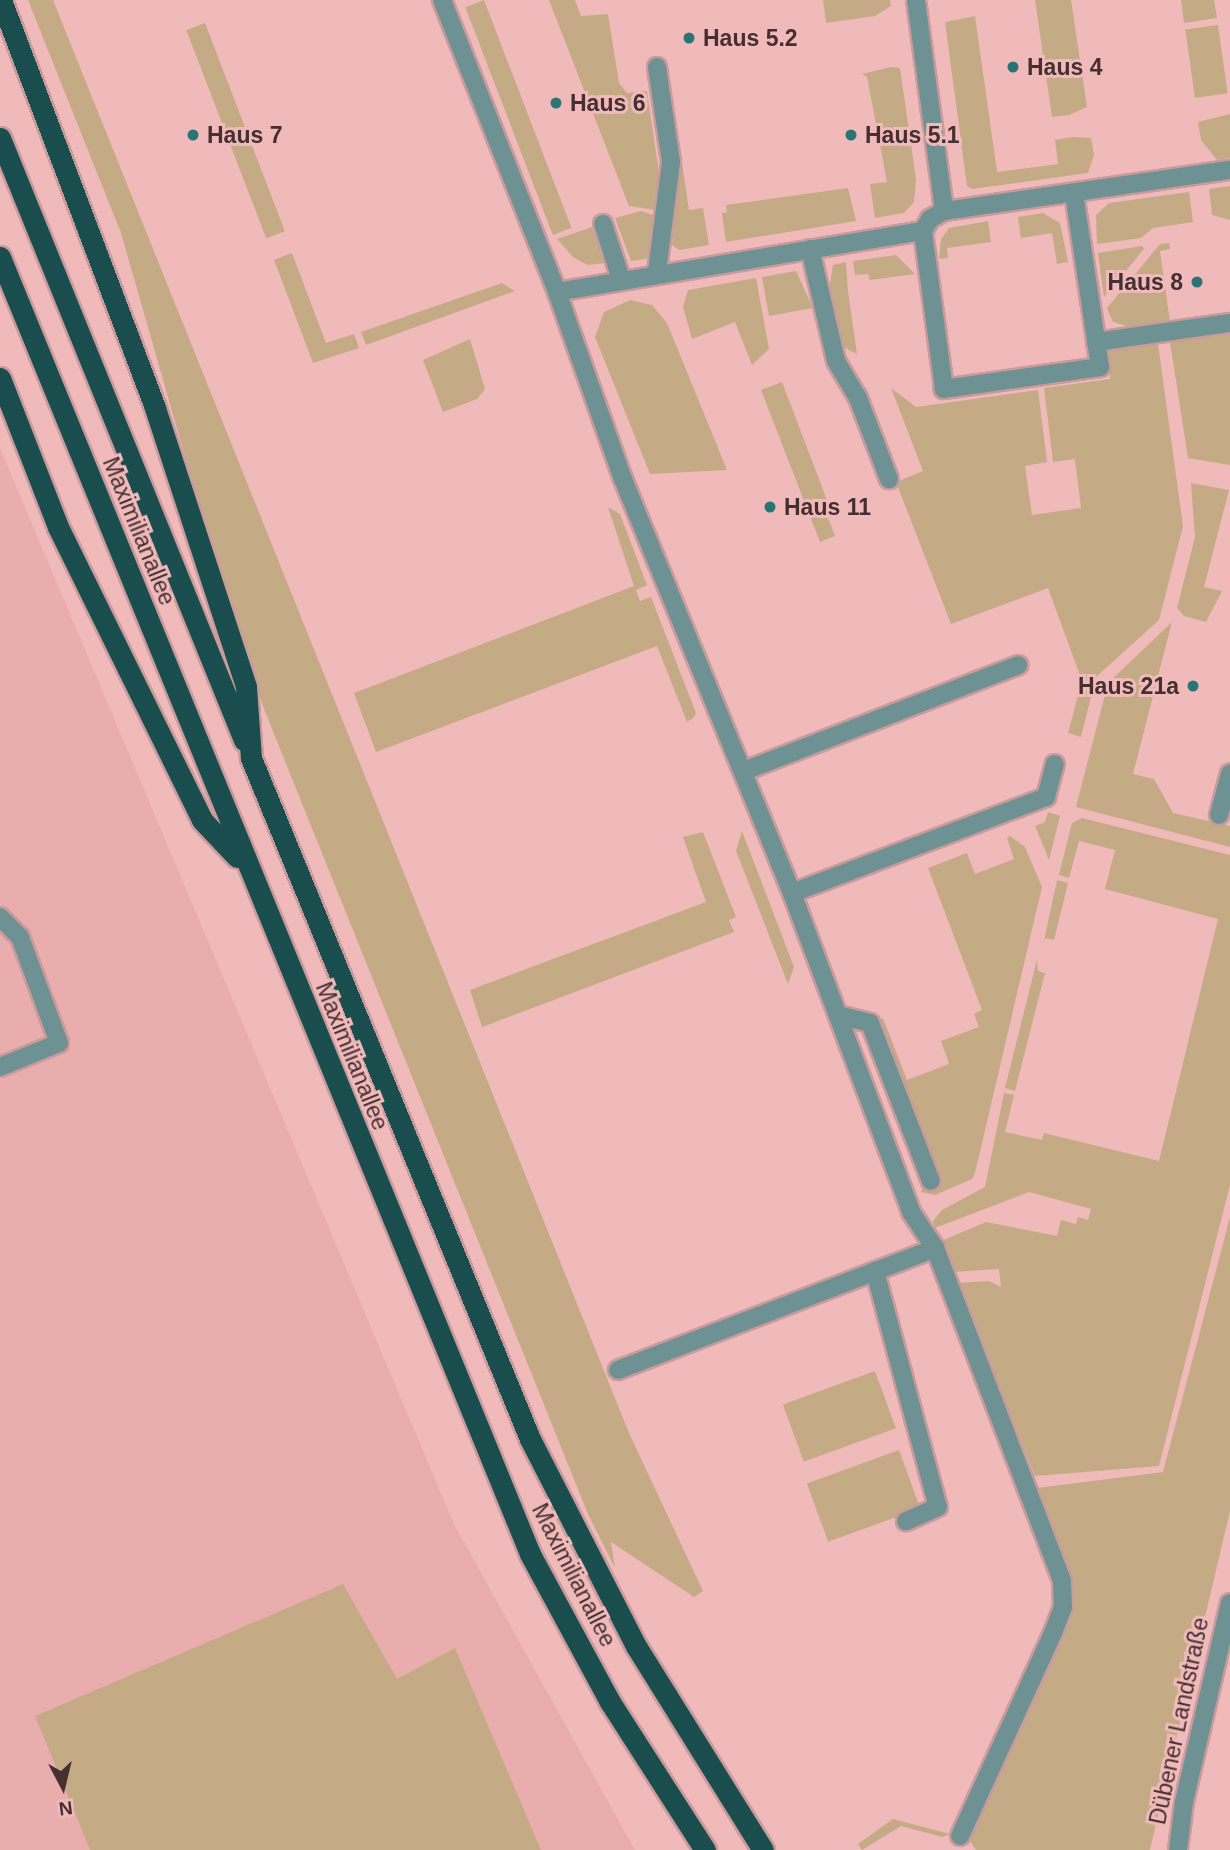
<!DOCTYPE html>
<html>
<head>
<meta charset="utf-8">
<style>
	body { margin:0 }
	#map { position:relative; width:1230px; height:1850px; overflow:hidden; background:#f0babb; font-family:Helvetica,sans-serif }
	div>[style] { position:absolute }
	.built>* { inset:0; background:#eaadae }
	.green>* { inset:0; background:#c5ab85; transform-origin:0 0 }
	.roads { filter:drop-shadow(2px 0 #ca9b9c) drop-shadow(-2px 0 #ca9b9c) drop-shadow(0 2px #ca9b9c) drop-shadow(0 -2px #ca9b9c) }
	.minor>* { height:18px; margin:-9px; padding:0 9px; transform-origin:9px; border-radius:9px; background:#6e9293 }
	.highway>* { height:21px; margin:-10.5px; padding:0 10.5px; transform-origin:10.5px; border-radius:10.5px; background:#194d4e }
	.dots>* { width:19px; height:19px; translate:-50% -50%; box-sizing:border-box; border:4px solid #f0babb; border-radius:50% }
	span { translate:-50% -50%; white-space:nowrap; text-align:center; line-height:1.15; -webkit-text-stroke:6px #f0babb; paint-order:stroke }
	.poi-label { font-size:23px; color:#452f30; font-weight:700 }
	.left { translate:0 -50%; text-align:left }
	.right { translate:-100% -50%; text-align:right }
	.street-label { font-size:23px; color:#452f30 }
	.north { position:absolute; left:28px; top:1752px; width:70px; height:70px; -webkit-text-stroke:5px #f0babb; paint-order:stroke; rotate:173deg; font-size:19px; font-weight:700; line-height:28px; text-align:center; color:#452f30 }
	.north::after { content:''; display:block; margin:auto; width:24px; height:32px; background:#452f30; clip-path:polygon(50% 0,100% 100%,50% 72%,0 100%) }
</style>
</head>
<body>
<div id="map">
	<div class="built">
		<i style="clip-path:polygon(0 448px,454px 1524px,635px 1850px,0 1850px)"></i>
	</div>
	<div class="green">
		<i style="clip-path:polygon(28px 0,53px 0,629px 1433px,703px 1591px,694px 1597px,611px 1542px,615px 1568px,588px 1514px,264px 709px,226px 600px,121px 233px)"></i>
		<i style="left:484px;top:0;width:244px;height:20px;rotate:69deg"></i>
		<i style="clip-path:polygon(549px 0,575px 0,581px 16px,608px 14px,619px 83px,627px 93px,647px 91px,660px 179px,656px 210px,629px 206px)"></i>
		<i style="clip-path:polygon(823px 0,890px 0,891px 6px,875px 16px,826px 23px)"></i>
		<i style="clip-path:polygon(1035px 0,1071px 0,1087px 107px,1069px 115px,1052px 117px)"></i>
		<i style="clip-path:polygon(1181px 0,1214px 0,1217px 18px,1184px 23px)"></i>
		<i style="clip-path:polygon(975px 16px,997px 172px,1058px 164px,1055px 140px,1073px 137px,1091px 138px,1094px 155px,1088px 173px,972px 189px,967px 186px,945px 22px)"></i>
		<i style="left:205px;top:23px;width:223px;height:20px;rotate:69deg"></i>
		<i style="left:1218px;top:25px;width:69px;height:33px;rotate:82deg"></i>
		<i style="clip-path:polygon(891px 67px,900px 68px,916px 179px,914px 202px,904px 213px,875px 218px,870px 184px,887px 182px,867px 77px,862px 74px)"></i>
		<i style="clip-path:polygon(1230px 114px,1230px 158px,1217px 160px,1201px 140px,1198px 122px)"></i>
		<i style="clip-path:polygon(681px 156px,689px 210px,703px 208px,709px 245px,679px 250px,672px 245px)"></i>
		<i style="clip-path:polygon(1230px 186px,1230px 220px,1212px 215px,1209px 189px)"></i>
		<i style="clip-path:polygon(848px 188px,856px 221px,726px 242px,722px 213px,727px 212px,726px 205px)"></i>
		<i style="clip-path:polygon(1189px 192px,1193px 222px,1153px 228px,1141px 238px,1097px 244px,1096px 215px,1109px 203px)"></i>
		<i style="clip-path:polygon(641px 211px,656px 216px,652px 249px,646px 259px,631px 261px,615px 218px)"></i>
		<i style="clip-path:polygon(1043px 213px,1060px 223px,1068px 262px,1057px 264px,1052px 233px,1021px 238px,1018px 217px)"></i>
		<i style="clip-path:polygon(988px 221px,991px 242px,947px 248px,948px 258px,939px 259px,941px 239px,949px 228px)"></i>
		<i style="clip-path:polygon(592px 227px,605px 263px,588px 265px,574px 258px,557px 239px)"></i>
		<i style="clip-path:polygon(1169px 243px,1170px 249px,1160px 251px,1170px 322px,1130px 327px,1113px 322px,1107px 308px,1160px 244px)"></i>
		<i style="clip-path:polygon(1142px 246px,1144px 249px,1104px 297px,1098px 253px)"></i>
		<i style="clip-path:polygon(292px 253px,326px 343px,354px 334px,359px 348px,313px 363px,274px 260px)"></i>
		<i style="clip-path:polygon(896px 255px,915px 274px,870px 280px,868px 274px,855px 275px,853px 261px)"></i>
		<i style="clip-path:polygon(846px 262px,848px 291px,857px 354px,839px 345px,829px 289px,833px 265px)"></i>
		<i style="clip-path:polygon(796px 271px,813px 308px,769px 316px,762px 277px)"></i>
		<i style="clip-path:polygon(756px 278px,769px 349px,752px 365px,735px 322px,692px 339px,683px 307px,688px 290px)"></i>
		<i style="clip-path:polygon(502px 283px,515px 291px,366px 345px,361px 332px)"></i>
		<i style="clip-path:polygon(630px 300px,652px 305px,667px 323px,727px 470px,650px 474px,595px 337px,604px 312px)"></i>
		<i style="clip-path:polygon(1230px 334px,1230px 465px,1188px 458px,1170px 342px)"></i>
		<i style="clip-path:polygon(470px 339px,485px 389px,477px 399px,443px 412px,423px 360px)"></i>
		<i style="clip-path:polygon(1158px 344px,1183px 526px,1159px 620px,1096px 677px,1081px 737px,1068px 733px,1082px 681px,1048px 588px,951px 624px,896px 482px,923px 471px,891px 388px,916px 407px,1038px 390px,1047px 462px,1025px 466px,1032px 515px,1081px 508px,1075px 459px,1053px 462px,1044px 388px,1110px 379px,1108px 350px)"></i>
		<i style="clip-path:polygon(782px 382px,827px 500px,822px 502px,835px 536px,820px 542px,761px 390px)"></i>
		<i style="clip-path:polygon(1191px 483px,1229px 490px,1204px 587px,1222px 591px,1206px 622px,1184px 616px,1177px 608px,1195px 537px)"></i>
		<i style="clip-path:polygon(608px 507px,620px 514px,647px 585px,636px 590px,640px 601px,651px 597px,696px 713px,693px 718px,687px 722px,657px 646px,376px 752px,354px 693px,634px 586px)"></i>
		<i style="clip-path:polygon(1172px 622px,1133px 774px,1154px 779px,1173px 813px,1230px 826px,1230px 847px,1076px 807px,1108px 683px)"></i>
		<i style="clip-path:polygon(1048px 812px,1060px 816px,1049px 860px,1035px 826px,1045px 822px)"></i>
		<i style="clip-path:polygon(1082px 818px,1230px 855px,1230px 1185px,1159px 1466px,1035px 1476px,958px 1283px,989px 1281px,1001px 1287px,999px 1269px,953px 1272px,941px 1241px,986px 1222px,1057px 1236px,1061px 1220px,1076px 1224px,1078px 1217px,1088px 1220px,1091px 1209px,1029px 1192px,935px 1228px,933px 1221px,942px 1210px,985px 1187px,1004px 1093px,1014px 1095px,1005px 1132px,1042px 1140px,1044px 1133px,1159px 1161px,1218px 919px,1105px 889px,1115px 850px,1079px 841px,1069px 878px,1059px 875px,1072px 823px)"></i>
		<i style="clip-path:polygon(742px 831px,794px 967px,788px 984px,736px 851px)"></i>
		<i style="clip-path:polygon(703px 832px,736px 917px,729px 920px,734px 932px,482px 1027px,470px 990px,706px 902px,683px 837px)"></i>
		<i style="clip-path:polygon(1010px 836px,1025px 847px,1042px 887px,975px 1173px,972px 1179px,935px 1195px,921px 1192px,924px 1185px,880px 1020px,883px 1018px,907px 1080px,949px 1064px,941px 1041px,979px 1027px,974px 1014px,982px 1010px,928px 868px,967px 853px,975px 874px,1014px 859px,1007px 838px)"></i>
		<i style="clip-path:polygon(1057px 880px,1068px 883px,1054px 940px,1045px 938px,1043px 945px)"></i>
		<i style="clip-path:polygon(1037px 960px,1038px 971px,1045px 973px,1015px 1091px,1005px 1088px)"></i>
		<i style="clip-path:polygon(1230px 1217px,1230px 1511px,1150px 1850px,976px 1850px,968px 1838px,1072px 1607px,1069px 1577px,1037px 1488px,1163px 1472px)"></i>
		<i style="left:875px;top:1371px;width:61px;height:98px;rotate:70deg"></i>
		<i style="left:899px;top:1450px;width:62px;height:98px;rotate:70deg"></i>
		<i style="clip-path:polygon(343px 1584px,397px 1679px,455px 1648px,541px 1850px,90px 1850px,35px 1716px)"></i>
		<i style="clip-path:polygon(893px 1819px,950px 1834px,943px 1837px,901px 1826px,862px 1850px,858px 1844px)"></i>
	</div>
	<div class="roads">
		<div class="minor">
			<i style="left:442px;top:0;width:314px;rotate:68.5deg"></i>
			<i style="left:557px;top:292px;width:198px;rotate:70.6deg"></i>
			<i style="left:623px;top:479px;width:447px;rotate:67.8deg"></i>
			<i style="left:792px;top:893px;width:340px;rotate:69.5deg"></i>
			<i style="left:911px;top:1212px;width:43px;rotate:56.3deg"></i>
			<i style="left:935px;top:1248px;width:355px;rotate:69.1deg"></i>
			<i style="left:1062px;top:1580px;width:27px;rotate:88deg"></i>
			<i style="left:1063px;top:1607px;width:28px;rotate:111deg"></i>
			<i style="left:1053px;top:1633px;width:223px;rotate:114.6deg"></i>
			<i style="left:916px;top:0;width:213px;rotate:82.4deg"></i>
			<i style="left:657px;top:67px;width:96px;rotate:81.6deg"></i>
			<i style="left:671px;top:162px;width:111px;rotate:97.3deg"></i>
			<i style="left:1074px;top:193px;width:176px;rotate:81.5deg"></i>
			<i style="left:1100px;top:367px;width:158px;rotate:172deg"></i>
			<i style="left:944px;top:389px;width:159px;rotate:-97.6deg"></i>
			<i style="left:923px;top:231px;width:14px;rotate:-60deg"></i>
			<i style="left:930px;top:219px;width:16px;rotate:-30deg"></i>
			<i style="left:944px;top:211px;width:289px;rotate:-8.2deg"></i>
			<i style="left:603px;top:224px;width:58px;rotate:71.9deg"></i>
			<i style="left:810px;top:249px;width:115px;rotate:76.9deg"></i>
			<i style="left:836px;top:361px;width:43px;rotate:59.3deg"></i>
			<i style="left:858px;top:398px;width:87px;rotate:69.1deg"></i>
			<i style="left:557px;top:292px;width:371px;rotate:-9.5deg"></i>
			<i style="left:1096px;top:342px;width:135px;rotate:-8.1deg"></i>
			<i style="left:744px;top:771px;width:294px;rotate:-21.1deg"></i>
			<i style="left:1219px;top:815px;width:43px;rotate:-75.3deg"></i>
			<i style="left:792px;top:893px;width:272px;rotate:-20.7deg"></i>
			<i style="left:1046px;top:797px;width:34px;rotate:-75deg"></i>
			<i style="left:0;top:917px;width:28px;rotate:45deg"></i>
			<i style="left:20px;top:937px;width:113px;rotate:69.8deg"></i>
			<i style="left:59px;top:1043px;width:64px;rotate:157.9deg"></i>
			<i style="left:838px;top:1015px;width:33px;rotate:14deg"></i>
			<i style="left:870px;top:1023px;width:169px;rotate:68.9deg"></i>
			<i style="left:875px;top:1271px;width:244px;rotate:75.1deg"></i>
			<i style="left:938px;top:1507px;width:35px;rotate:156deg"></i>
			<i style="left:618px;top:1370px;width:340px;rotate:-21deg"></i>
			<i style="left:1178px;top:1850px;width:48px;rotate:-82.9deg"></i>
			<i style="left:1184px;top:1802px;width:204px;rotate:-77deg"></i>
		</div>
		<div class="highway">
			<i style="left:1px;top:0;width:436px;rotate:69.3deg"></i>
			<i style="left:155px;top:408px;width:293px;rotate:71.9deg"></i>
			<i style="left:246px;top:687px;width:71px;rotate:86deg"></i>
			<i style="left:251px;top:758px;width:736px;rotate:67.72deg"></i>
			<i style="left:530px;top:1439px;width:233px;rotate:62.9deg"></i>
			<i style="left:636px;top:1646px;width:240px;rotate:58.1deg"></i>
			<i style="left:0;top:138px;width:650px;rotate:67.94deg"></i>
			<i style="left:0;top:257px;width:1401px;rotate:67.77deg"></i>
			<i style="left:530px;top:1554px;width:168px;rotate:61.6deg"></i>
			<i style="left:610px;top:1702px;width:176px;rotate:57.3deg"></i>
			<i style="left:0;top:378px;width:160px;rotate:68.7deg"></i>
			<i style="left:58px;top:527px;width:326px;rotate:63.8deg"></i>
			<i style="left:202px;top:820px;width:51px;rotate:46.6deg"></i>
		</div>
	</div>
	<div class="dots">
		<i style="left:689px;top:38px;background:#2a7476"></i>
		<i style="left:1013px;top:67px;background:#2a7476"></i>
		<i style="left:556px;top:103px;background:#2a7476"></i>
		<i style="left:193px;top:135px;background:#2a7476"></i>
		<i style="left:851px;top:135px;background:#2a7476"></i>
		<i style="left:1197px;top:282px;background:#2a7476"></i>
		<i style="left:770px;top:507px;background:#2a7476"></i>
		<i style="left:1193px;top:686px;background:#2a7476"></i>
	</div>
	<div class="poi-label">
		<span class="left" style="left:703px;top:38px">Haus 5.2</span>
		<span class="left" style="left:1027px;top:67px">Haus 4</span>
		<span class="left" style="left:570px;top:103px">Haus 6</span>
		<span class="left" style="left:207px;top:135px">Haus 7</span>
		<span class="left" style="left:865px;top:135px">Haus 5.1</span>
		<span class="right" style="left:1183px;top:282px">Haus 8</span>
		<span class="left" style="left:784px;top:507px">Haus 11</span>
		<span class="right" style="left:1179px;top:686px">Haus 21a</span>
	</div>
	<div class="street-label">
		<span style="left:139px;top:531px;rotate:68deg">Maximilianallee</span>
		<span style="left:352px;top:1056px;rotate:68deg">Maximilianallee</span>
		<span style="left:574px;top:1575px;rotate:63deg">Maximilianallee</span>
		<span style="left:1179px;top:1721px;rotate:-78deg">Dübener Landstraße</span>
	</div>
	<div class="north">N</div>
</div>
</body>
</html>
